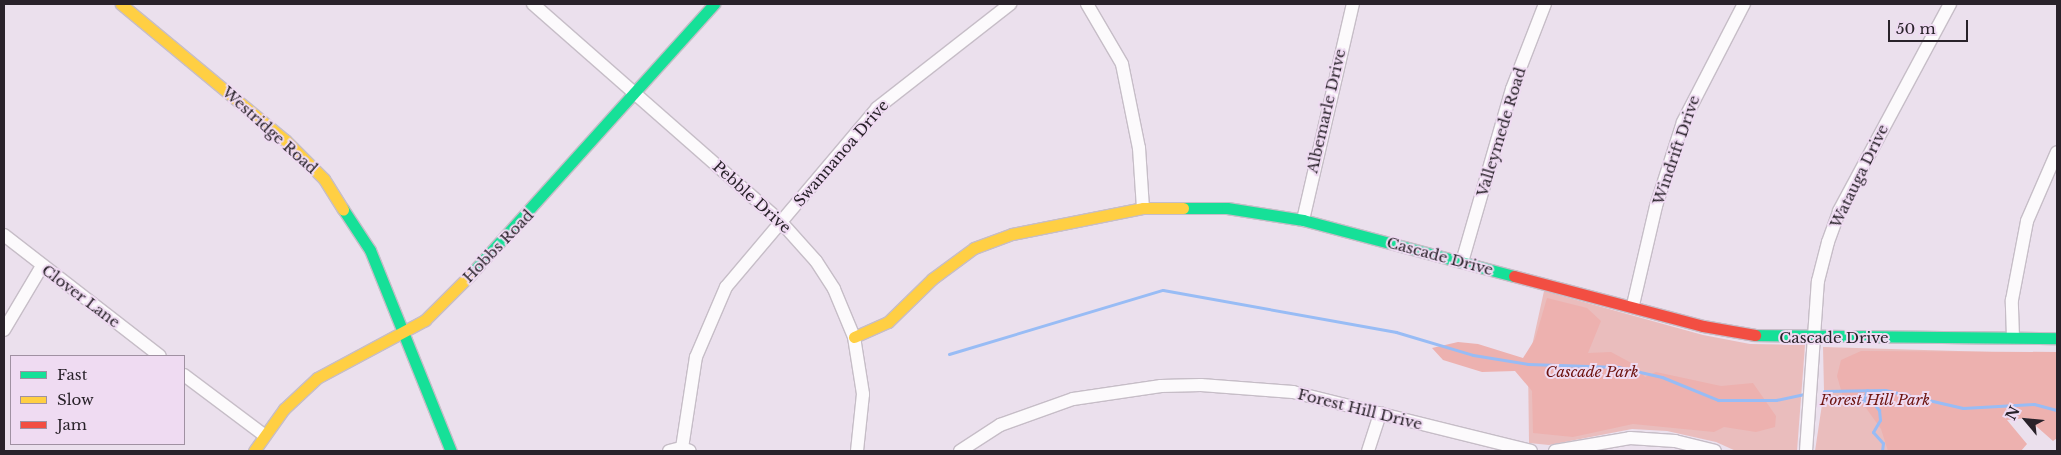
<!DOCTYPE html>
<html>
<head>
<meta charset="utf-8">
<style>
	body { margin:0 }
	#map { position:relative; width:2061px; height:455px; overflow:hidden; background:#ebe0ed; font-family:"Libre Baskerville",serif }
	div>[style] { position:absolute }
	.green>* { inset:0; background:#eabdbd }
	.forest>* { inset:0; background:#edb1af }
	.stream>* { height:3px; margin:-1.5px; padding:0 1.5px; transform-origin:1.5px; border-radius:1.5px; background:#98bcf5 }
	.roads { filter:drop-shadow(1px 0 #c6bdc7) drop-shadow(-1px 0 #c6bdc7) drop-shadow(0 1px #c6bdc7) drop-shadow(0 -1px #c6bdc7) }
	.street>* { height:12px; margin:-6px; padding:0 6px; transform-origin:6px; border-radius:6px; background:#fcfafc }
	.fast>* { height:11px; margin:-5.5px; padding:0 5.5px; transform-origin:5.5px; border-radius:5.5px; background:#16e098 }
	.slow>* { height:11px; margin:-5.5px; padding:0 5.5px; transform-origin:5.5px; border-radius:5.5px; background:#ffcf43 }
	.jam>* { height:11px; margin:-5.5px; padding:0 5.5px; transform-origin:5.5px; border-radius:5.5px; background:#f24e42 }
	span { translate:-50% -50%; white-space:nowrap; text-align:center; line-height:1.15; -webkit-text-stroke:4px #efdbf2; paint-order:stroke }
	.street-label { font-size:15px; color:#29222a }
	.park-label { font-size:15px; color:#6d1410; font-style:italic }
	.frame { position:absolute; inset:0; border:5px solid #29222a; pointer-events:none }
	.legend { position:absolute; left:10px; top:355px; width:175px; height:90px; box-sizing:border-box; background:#efdbf2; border:1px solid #a091a2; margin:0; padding:6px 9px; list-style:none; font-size:15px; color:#29222a }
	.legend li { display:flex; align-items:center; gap:10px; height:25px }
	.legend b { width:25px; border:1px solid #a091a2 }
	.north { position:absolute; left:2001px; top:395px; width:50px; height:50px; -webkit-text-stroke:4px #efdbf2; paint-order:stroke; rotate:298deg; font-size:14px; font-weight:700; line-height:20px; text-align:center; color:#29222a }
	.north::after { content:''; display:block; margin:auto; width:18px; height:22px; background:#29222a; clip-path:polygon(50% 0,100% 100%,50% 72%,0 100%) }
	.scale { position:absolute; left:1888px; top:20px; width:80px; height:22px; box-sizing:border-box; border:2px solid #29222a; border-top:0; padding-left:6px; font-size:15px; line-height:18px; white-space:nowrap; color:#29222a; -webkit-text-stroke:4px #efdbf2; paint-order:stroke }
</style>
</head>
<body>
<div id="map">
	<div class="green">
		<i style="clip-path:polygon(1544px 291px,1703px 335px,1750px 344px,1805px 345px,1797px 451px,1736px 451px,1716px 442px,1667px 431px,1632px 429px,1549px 445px,1529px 443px,1528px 364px)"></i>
		<i style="clip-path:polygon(1823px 347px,1992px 352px,1958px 451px,1815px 451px,1824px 391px)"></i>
	</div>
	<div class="forest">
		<i style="clip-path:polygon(1547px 298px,1587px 308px,1601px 321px,1588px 353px,1611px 352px,1637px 366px,1645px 377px,1656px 372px,1721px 386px,1753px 383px,1776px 416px,1775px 427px,1756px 432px,1724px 427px,1714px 432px,1633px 424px,1573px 437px,1533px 433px,1532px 391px,1515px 371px,1482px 372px,1443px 360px,1432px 348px,1458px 342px,1478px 344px,1523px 358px,1535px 339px)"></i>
		<i style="clip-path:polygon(1861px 351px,2057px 352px,2057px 438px,2053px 441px,2027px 418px,2007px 420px,2027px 444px,2021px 451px,1888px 451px,1881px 429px,1866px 408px,1843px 397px,1837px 376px,1841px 360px)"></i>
	</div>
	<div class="stream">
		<i style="left:949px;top:354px;width:223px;rotate:-16.7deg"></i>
		<i style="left:1163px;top:290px;width:237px;rotate:10.2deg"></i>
		<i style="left:1396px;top:332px;width:80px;rotate:16.6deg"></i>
		<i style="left:1473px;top:355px;width:56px;rotate:9.3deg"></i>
		<i style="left:1528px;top:364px;width:90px;rotate:1.9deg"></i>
		<i style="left:1618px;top:367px;width:45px;rotate:12.8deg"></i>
		<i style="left:1662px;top:377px;width:61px;rotate:22.3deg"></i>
		<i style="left:1718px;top:400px;width:58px"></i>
		<i style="left:1776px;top:400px;width:29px;rotate:-12deg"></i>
		<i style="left:1867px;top:390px;width:12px;rotate:110deg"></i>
		<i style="left:1863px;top:401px;width:9px;rotate:6deg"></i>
		<i style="left:1872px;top:402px;width:11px;rotate:49deg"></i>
		<i style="left:1879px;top:410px;width:10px;rotate:84deg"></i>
		<i style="left:1880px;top:420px;width:14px;rotate:120deg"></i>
		<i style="left:1873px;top:432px;width:15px;rotate:48deg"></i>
		<i style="left:1883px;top:443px;width:8px;rotate:97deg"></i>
		<i style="left:1824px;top:391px;width:61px;rotate:-0.9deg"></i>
		<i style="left:1885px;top:390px;width:80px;rotate:13deg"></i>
		<i style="left:1963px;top:408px;width:71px;rotate:-3.2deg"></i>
		<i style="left:2034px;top:404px;width:24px;rotate:15deg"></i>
	</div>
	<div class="roads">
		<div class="street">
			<i style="left:533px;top:4px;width:330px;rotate:41.3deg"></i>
			<i style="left:781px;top:222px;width:52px;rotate:48.1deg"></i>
			<i style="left:816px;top:261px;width:33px;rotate:57deg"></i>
			<i style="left:834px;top:289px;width:52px;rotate:67.4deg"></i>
			<i style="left:854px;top:337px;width:58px;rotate:81deg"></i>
			<i style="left:863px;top:394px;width:57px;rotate:96deg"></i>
			<i style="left:1087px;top:4px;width:69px;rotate:59.7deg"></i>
			<i style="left:1122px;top:64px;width:86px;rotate:78.6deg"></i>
			<i style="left:1139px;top:148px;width:60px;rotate:86.2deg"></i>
			<i style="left:1303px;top:220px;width:222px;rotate:-77deg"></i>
			<i style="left:4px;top:235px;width:197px;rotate:37.8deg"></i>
			<i style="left:1462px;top:262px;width:180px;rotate:-73.9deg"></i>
			<i style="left:1512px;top:89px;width:91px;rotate:-68.8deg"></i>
			<i style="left:1633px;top:305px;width:102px;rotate:-76.9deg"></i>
			<i style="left:1656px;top:206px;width:88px;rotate:-72.2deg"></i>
			<i style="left:1683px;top:122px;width:133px;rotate:-62.7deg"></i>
			<i style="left:4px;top:330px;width:74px;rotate:-59.3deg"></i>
			<i style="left:2013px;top:337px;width:37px;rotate:-92deg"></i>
			<i style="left:2012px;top:300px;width:80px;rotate:-79.2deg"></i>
			<i style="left:2027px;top:221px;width:75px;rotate:-66.5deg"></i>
			<i style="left:184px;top:375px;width:100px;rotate:36.9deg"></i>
			<i style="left:682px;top:448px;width:92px;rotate:-81.3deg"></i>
			<i style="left:696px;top:357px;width:76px;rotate:-66.8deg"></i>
			<i style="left:726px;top:287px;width:234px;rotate:-49.8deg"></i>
			<i style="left:877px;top:108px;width:169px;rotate:-38deg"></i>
			<i style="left:669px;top:451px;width:12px;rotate:-14deg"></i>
			<i style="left:681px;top:448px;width:9px;rotate:18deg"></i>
			<i style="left:960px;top:451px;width:48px;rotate:-33deg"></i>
			<i style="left:1000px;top:425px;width:77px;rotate:-19.6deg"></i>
			<i style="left:1073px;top:399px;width:89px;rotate:-8.4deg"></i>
			<i style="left:1161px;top:386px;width:40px;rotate:-1.4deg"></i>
			<i style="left:1201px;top:385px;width:92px;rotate:4.4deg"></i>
			<i style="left:1293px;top:392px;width:245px;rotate:13.9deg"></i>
			<i style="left:1368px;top:451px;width:40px;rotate:-72deg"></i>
			<i style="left:1555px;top:451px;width:76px;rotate:-9.8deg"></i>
			<i style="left:1630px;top:438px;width:45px;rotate:3.8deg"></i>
			<i style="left:1675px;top:441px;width:41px;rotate:14deg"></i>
			<i style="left:1806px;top:451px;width:170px;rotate:-86deg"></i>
			<i style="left:1818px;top:281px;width:40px;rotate:-75.6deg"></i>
			<i style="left:1828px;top:242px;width:33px;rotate:-70deg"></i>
			<i style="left:1839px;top:211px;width:235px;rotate:-61.8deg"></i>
		</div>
		<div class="fast">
			<i style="left:1183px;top:208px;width:44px"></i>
			<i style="left:1227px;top:208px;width:77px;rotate:9deg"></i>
			<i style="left:1303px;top:220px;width:218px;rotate:14.9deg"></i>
			<i style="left:343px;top:209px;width:49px;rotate:56.6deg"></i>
			<i style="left:370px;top:250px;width:217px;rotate:68.1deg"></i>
			<i style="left:470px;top:275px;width:365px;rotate:-48deg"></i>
			<i style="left:1755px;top:335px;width:302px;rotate:0.6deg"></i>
		</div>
		<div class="slow">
			<i style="left:121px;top:4px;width:213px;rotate:39.7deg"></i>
			<i style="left:285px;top:140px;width:55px;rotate:45deg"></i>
			<i style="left:324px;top:179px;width:36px;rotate:58deg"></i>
			<i style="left:854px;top:337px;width:37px;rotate:-24deg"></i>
			<i style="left:888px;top:322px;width:62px;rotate:-44.3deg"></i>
			<i style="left:932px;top:279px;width:52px;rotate:-36.4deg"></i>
			<i style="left:974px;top:248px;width:40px;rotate:-20.2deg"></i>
			<i style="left:1012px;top:234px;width:134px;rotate:-11.2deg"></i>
			<i style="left:1143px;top:208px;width:40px"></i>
			<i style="left:254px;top:451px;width:52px;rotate:-54.5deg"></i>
			<i style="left:284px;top:409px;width:45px;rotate:-43.2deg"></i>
			<i style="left:317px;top:378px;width:123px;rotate:-28.2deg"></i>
			<i style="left:425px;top:320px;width:64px;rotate:-45deg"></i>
		</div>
		<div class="jam">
			<i style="left:1514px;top:276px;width:196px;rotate:14.8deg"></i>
			<i style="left:1703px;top:326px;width:53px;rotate:9.8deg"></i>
		</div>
	</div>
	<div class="street-label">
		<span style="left:1326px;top:111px;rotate:-77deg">Albemarle Drive</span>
		<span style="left:270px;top:130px;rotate:42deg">Westridge Road</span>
		<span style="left:1501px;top:132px;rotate:-73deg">Valleymede Road</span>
		<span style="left:1676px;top:150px;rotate:-71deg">Windrift Drive</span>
		<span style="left:841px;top:153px;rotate:-49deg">Swannanoa Drive</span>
		<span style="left:1859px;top:176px;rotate:-64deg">Watauga Drive</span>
		<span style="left:752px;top:197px;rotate:42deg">Pebble Drive</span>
		<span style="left:498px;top:246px;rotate:-46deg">Hobbs Road</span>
		<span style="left:1440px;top:256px;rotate:15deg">Cascade Drive</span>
		<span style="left:81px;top:296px;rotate:37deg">Clover Lane</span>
		<span style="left:1834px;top:338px">Cascade Drive</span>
		<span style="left:1360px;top:409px;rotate:14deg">Forest Hill Drive</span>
	</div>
	<div class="park-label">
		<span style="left:1592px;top:372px">Cascade Park</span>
		<span style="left:1875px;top:400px">Forest Hill Park</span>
	</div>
	<div class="frame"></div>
	<ul class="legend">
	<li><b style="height:6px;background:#16e098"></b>Fast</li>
	<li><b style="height:6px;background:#ffcf43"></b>Slow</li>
	<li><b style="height:6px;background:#f24e42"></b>Jam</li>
	</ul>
	<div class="north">N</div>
	<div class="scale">50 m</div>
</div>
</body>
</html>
